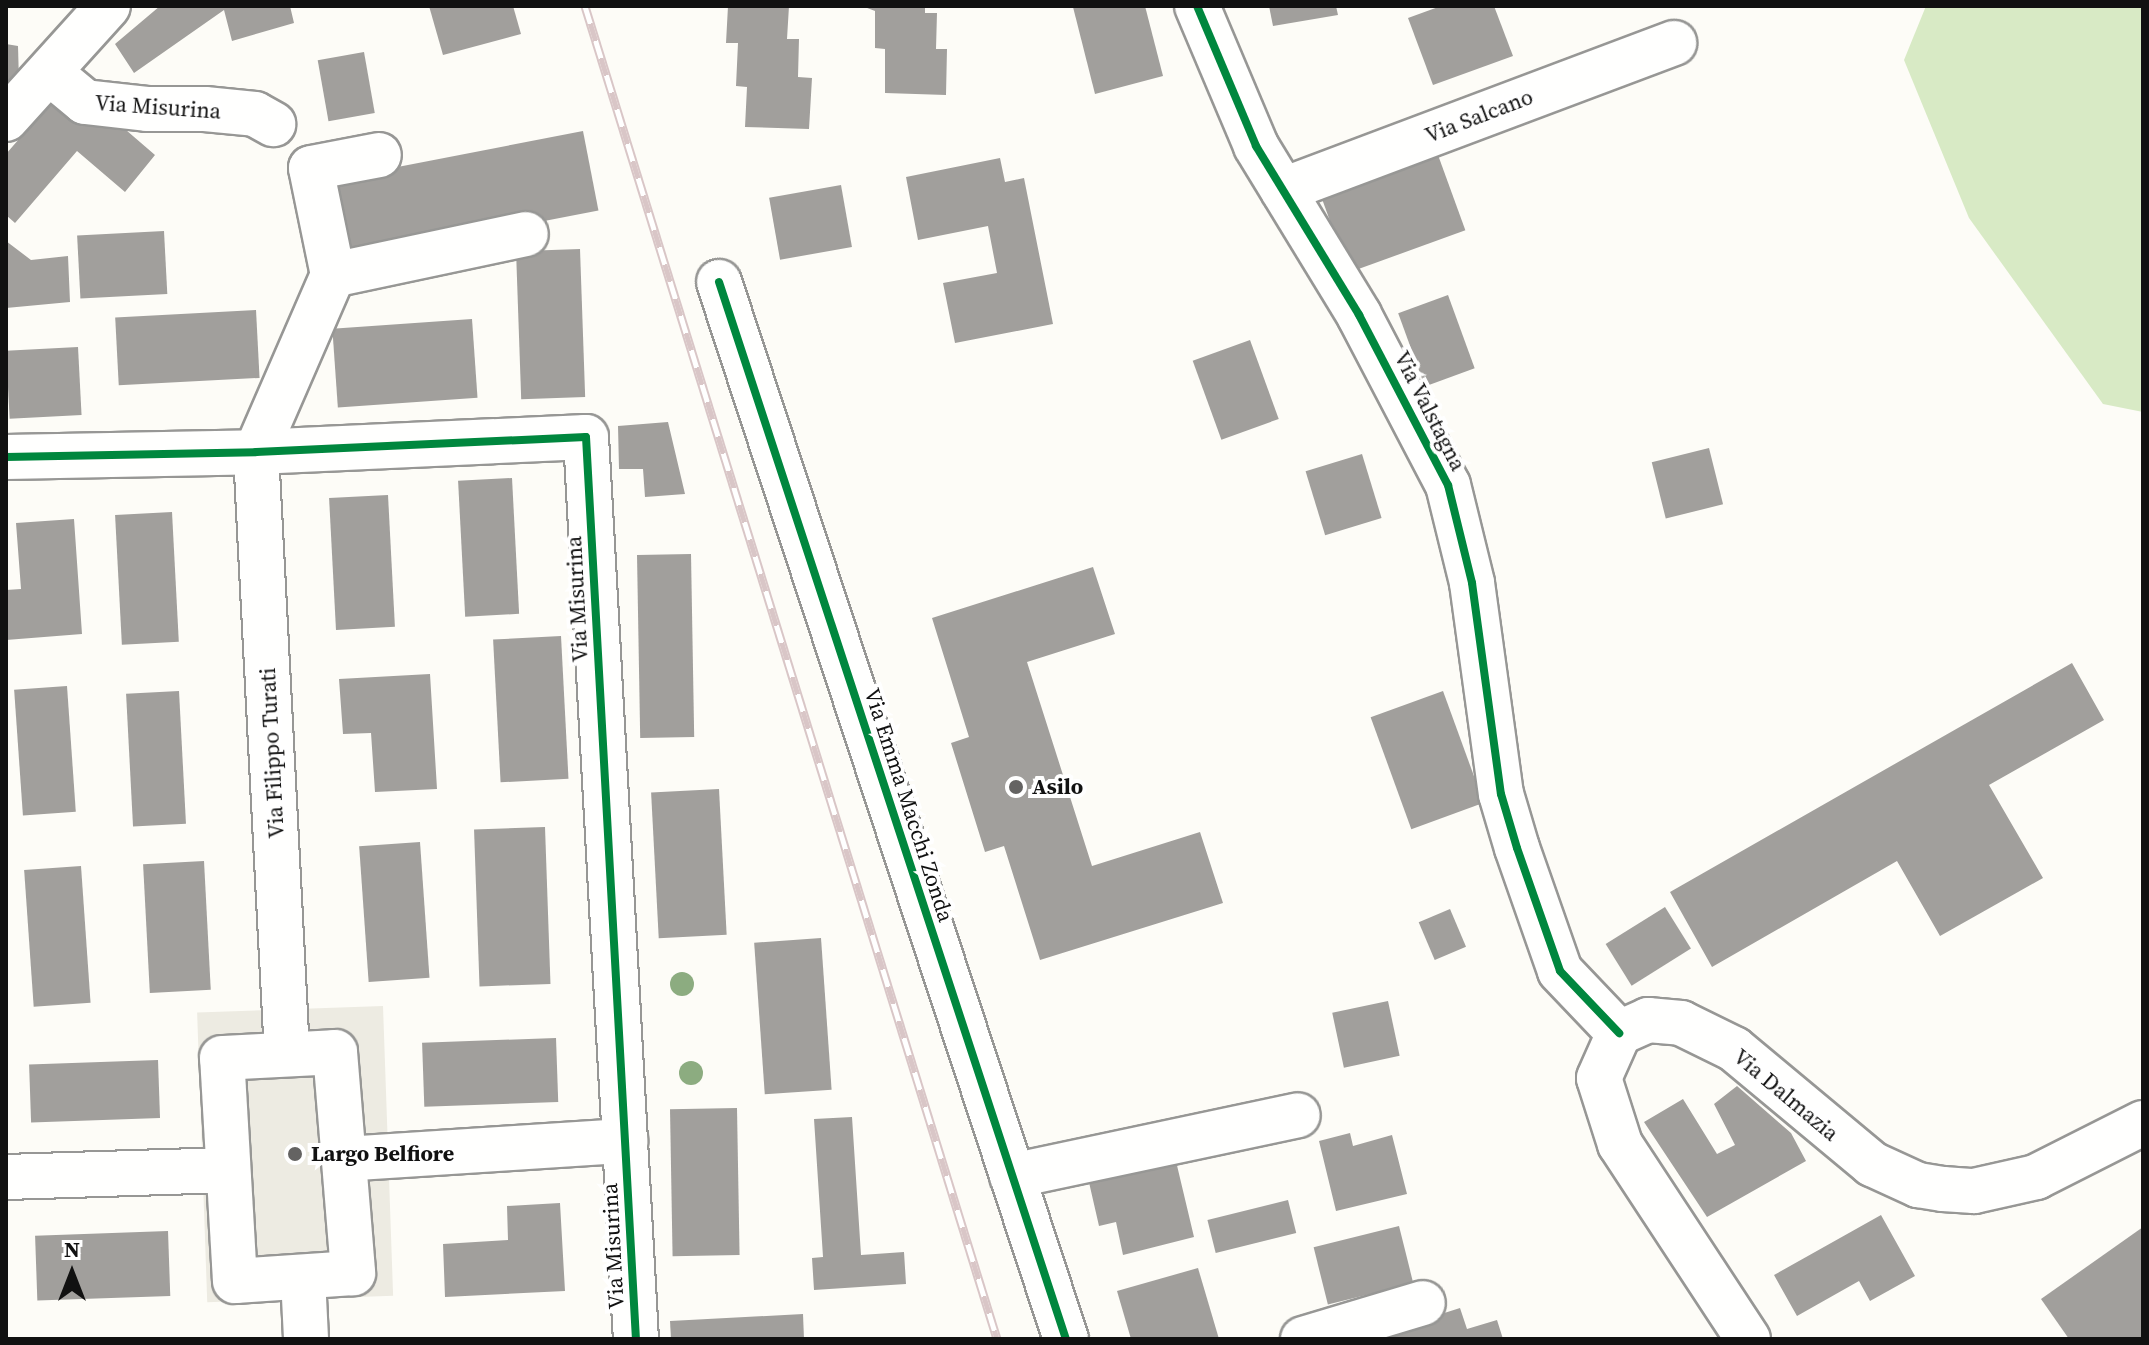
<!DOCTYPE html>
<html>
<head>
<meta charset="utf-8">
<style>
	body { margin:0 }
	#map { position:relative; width:2149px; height:1345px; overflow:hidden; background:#fdfcf7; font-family:"Source Serif 4",serif }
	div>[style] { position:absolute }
	.forest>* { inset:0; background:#d8eac5 }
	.plaza>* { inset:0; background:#edebe2; transform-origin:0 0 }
	.building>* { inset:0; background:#a19f9c; transform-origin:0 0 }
	.roads { filter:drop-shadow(2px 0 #979795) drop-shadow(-2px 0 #979795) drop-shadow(0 2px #979795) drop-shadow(0 -2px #979795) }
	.minor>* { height:44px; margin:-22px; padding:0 22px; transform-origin:22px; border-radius:22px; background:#fffffe }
	.rail>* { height:9px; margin-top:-4.5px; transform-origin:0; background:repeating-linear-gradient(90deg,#fff 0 18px,#d9c6c7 0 36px); box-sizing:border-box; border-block:2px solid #d9c6c7 }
	.cycleway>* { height:8px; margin:-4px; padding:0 4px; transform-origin:4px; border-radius:4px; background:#00873e }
	.trees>* { width:24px; height:24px; margin:-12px; border-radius:50%; background:#8cac80 }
	.dots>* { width:22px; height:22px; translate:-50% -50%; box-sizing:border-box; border:4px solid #fff; border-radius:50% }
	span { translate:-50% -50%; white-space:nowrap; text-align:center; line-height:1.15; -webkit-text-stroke:8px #fff; paint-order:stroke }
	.street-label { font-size:22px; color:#111 }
	.poi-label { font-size:22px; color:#111; font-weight:700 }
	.left { translate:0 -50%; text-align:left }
	.frame { position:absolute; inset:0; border:8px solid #111; pointer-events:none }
	.north { position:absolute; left:32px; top:1233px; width:80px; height:80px; -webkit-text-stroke:6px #fff; paint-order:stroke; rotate:0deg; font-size:22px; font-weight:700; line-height:32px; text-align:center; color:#111 }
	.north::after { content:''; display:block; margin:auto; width:28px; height:36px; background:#111; clip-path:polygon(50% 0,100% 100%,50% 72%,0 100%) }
</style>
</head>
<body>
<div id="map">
	<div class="forest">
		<i style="clip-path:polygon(1926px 6px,2143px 6px,2143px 412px,2103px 404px,1969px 218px,1904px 60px)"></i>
	</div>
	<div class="plaza">
		<i style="left:383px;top:1006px;width:290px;height:186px;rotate:88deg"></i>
	</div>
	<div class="building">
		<i style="clip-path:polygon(160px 6px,290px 6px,294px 23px,232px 41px,224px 10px,134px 73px,115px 44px)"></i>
		<i style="clip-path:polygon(429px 6px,513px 6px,521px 34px,443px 55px)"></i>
		<i style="clip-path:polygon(728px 6px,789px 6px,787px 39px,799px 39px,798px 77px,812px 78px,809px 129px,745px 127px,747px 87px,736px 86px,738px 43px,726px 43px)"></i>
		<i style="clip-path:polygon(862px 6px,925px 6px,925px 13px,937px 13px,936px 49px,947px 49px,946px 95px,885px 93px,885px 49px,875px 48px,875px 11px)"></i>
		<i style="clip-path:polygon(1145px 6px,1163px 76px,1095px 94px,1073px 7px)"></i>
		<i style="clip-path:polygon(1269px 6px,1336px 6px,1338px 15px,1273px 26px)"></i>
		<i style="clip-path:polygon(1441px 6px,1494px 6px,1513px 56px,1433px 85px,1408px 18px)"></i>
		<i style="clip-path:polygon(6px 44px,18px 46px,19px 82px,6px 96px)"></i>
		<i style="left:364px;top:52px;width:62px;height:47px;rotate:80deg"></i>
		<i style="clip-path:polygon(53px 100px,81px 124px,97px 105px,155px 155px,125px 192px,77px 151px,15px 223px,6px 215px,6px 154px)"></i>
		<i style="left:583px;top:131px;width:81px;height:256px;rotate:79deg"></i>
		<i style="left:1438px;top:155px;width:80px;height:124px;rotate:70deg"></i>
		<i style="clip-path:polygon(1000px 158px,1005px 182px,1024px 178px,1053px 324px,955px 343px,943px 283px,997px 273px,988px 226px,918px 240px,906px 177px)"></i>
		<i style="left:841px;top:185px;width:63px;height:73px;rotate:80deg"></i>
		<i style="left:164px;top:231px;width:63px;height:87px;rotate:87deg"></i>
		<i style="clip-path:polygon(6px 241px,31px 260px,68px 256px,70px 302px,6px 308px)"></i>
		<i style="left:580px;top:249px;width:148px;height:64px;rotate:88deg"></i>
		<i style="left:1448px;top:295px;width:78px;height:53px;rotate:70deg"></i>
		<i style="left:256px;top:310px;width:68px;height:141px;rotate:87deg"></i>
		<i style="left:472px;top:319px;width:79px;height:140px;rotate:86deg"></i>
		<i style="left:1250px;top:340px;width:84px;height:61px;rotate:70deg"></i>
		<i style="left:78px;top:347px;width:68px;height:72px;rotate:87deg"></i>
		<i style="clip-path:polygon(668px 422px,685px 494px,645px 497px,643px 469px,619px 469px,618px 426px)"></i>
		<i style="left:1709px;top:448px;width:58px;height:59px;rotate:76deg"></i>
		<i style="left:1362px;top:454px;width:67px;height:59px;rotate:73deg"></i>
		<i style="left:512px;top:478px;width:136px;height:54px;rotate:87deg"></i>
		<i style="left:388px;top:495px;width:132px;height:59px;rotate:87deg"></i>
		<i style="left:172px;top:512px;width:130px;height:57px;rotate:87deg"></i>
		<i style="clip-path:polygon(74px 519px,82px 634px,6px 640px,6px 590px,21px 589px,16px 523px)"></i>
		<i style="left:691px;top:554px;width:183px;height:54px;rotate:89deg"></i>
		<i style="clip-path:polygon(1093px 567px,1115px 634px,1027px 662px,1092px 866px,1200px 832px,1223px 903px,1040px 960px,1004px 846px,985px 852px,951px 743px,969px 737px,932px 618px)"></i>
		<i style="left:561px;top:636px;width:143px;height:68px;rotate:87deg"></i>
		<i style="clip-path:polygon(2072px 663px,2104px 720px,1989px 785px,2043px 878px,1940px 936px,1897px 861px,1712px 967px,1670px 892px)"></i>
		<i style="clip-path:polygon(430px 674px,437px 789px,375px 792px,371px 733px,343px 734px,339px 679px)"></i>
		<i style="left:67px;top:686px;width:126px;height:53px;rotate:86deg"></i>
		<i style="left:179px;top:691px;width:133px;height:53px;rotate:87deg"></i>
		<i style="left:1443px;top:691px;width:119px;height:77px;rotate:70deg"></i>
		<i style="left:719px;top:789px;width:146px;height:68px;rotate:87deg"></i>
		<i style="left:545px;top:827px;width:157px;height:71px;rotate:88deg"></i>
		<i style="left:420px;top:842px;width:136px;height:61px;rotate:86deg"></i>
		<i style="left:204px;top:861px;width:129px;height:61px;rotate:87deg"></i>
		<i style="left:81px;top:866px;width:137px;height:57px;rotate:86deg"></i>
		<i style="left:1665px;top:907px;width:49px;height:70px;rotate:58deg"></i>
		<i style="left:1450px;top:909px;width:41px;height:34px;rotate:67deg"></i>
		<i style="left:821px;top:938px;width:152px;height:67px;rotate:86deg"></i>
		<i style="left:1388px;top:1001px;width:56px;height:57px;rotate:78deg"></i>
		<i style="left:556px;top:1038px;width:64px;height:134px;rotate:88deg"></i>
		<i style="left:158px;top:1060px;width:58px;height:129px;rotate:88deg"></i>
		<i style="clip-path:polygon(1737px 1086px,1791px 1133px,1806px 1161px,1707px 1217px,1644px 1122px,1683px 1099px,1717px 1154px,1735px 1145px,1714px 1104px)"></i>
		<i style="left:737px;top:1108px;width:147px;height:67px;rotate:89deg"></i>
		<i style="clip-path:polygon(852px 1117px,861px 1255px,904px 1252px,906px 1284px,814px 1290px,812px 1258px,823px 1257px,814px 1119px)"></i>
		<i style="clip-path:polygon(1350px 1133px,1353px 1146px,1392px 1135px,1407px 1194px,1336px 1211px,1319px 1141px)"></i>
		<i style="clip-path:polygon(1175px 1157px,1194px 1237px,1123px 1255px,1116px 1222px,1099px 1226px,1088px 1178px)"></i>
		<i style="left:1288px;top:1200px;width:34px;height:83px;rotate:76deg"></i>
		<i style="clip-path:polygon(560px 1203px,565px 1291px,445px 1297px,443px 1244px,508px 1240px,507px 1206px)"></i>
		<i style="clip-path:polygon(1881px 1215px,1915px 1276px,1870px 1301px,1859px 1281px,1797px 1316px,1774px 1275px)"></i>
		<i style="left:1399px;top:1226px;width:59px;height:88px;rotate:76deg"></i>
		<i style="clip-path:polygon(2143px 1227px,2143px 1339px,2069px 1339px,2041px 1299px)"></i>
		<i style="left:168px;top:1231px;width:65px;height:133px;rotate:88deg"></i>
		<i style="clip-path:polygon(1198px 1268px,1219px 1339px,1131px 1339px,1117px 1291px)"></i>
		<i style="clip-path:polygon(1460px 1308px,1467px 1329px,1497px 1320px,1503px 1339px,1390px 1339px,1388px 1331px)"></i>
		<i style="clip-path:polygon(803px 1314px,804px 1339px,671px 1339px,670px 1321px)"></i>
	</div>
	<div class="roads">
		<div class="minor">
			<i style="left:1197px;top:6px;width:152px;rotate:67.1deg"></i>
			<i style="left:1256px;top:146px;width:198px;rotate:58.6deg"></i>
			<i style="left:1359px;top:315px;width:192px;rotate:62.4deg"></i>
			<i style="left:1448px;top:485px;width:101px;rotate:76.2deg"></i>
			<i style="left:1472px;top:583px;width:213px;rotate:82.2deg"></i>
			<i style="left:1501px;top:794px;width:56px;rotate:73.5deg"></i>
			<i style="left:1517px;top:848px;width:130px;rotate:70.7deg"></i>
			<i style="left:1560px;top:971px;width:86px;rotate:46.4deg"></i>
			<i style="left:50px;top:73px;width:45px;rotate:39.6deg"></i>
			<i style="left:85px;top:102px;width:62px;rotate:6.4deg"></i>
			<i style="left:147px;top:109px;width:58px"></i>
			<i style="left:205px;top:109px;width:50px;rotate:5.7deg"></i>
			<i style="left:255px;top:114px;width:21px;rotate:29deg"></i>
			<i style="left:6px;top:119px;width:152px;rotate:-47.9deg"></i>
			<i style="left:1283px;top:190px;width:418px;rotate:-20.6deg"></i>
			<i style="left:333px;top:275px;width:197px;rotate:-12deg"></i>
			<i style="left:719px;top:282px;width:1113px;rotate:71.83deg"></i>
			<i style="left:6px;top:457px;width:250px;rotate:-1.1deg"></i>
			<i style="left:256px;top:452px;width:330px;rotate:-2.6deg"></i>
			<i style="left:586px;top:437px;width:903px;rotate:86.83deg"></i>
			<i style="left:335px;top:1052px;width:222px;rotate:85.3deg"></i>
			<i style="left:353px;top:1273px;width:118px;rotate:176.1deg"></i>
			<i style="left:235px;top:1281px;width:223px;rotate:-93.3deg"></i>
			<i style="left:222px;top:1058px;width:113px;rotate:-3deg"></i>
			<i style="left:287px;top:1054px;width:603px;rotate:-92.95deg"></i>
			<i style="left:256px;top:452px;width:193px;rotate:-66.5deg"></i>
			<i style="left:333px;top:275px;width:109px;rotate:-101.6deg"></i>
			<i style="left:311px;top:168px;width:69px;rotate:-10.8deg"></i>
			<i style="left:344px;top:1159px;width:282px;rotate:-3.7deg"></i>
			<i style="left:1012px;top:1176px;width:292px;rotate:-12deg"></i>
			<i style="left:6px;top:1177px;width:222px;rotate:-1.8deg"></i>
			<i style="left:303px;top:1277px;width:62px;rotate:87.2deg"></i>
			<i style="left:1303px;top:1339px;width:125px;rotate:-16.7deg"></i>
			<i style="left:1748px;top:1339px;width:233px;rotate:-123.3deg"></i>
			<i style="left:1620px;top:1144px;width:69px;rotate:-107.7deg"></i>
			<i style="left:1599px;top:1078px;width:49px;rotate:-66deg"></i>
			<i style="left:1619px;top:1033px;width:32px;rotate:-24deg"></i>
			<i style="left:1648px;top:1020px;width:33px;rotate:5deg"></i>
			<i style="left:1681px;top:1023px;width:59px;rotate:26.1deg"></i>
			<i style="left:1734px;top:1049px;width:180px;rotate:39.8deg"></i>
			<i style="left:1872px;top:1164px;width:51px;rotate:24.5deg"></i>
			<i style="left:1918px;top:1185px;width:25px;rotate:9deg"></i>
			<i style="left:1943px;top:1189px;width:31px;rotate:4deg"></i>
			<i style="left:1974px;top:1191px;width:64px;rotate:-12.7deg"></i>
			<i style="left:2036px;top:1177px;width:120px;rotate:-26.8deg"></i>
		</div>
	</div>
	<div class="rail">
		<i style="left:585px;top:6px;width:1395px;rotate:72.82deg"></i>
	</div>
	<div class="cycleway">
		<i style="left:1197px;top:6px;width:152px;rotate:67.1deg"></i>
		<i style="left:1256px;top:146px;width:198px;rotate:58.6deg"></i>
		<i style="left:1359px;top:315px;width:192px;rotate:62.4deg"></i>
		<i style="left:1448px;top:485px;width:101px;rotate:76.2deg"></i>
		<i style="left:1472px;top:583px;width:213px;rotate:82.2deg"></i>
		<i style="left:1501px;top:794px;width:56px;rotate:73.5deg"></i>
		<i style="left:1517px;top:848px;width:130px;rotate:70.7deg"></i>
		<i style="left:1560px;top:971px;width:86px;rotate:46.4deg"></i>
		<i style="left:719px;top:282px;width:1113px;rotate:71.83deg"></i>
		<i style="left:6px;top:457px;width:250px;rotate:-1.1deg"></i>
		<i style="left:256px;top:452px;width:330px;rotate:-2.6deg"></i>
		<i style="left:586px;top:437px;width:903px;rotate:86.83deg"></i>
	</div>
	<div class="trees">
		<i style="left:682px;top:984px"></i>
		<i style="left:691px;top:1073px"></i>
	</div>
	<div class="dots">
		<i style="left:1016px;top:787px;background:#646362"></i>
		<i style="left:295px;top:1154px;background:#646362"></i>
	</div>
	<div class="street-label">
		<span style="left:158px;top:107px;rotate:4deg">Via Misurina</span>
		<span style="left:1479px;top:116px;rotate:-21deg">Via Salcano</span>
		<span style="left:1430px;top:411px;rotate:63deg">Via Valstagna</span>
		<span style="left:577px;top:599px;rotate:-93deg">Via Misurina</span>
		<span style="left:272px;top:753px;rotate:-93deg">Via Filippo Turati</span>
		<span style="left:909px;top:805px;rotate:72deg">Via Emma Macchi Zonda</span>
		<span style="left:1786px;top:1095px;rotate:40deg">Via Dalmazia</span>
		<span style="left:613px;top:1246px;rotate:-93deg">Via Misurina</span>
	</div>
	<div class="poi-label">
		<span class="left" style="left:1032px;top:787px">Asilo</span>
		<span class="left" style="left:311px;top:1154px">Largo Belfiore</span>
	</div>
	<div class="frame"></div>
	<div class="north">N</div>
</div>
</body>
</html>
